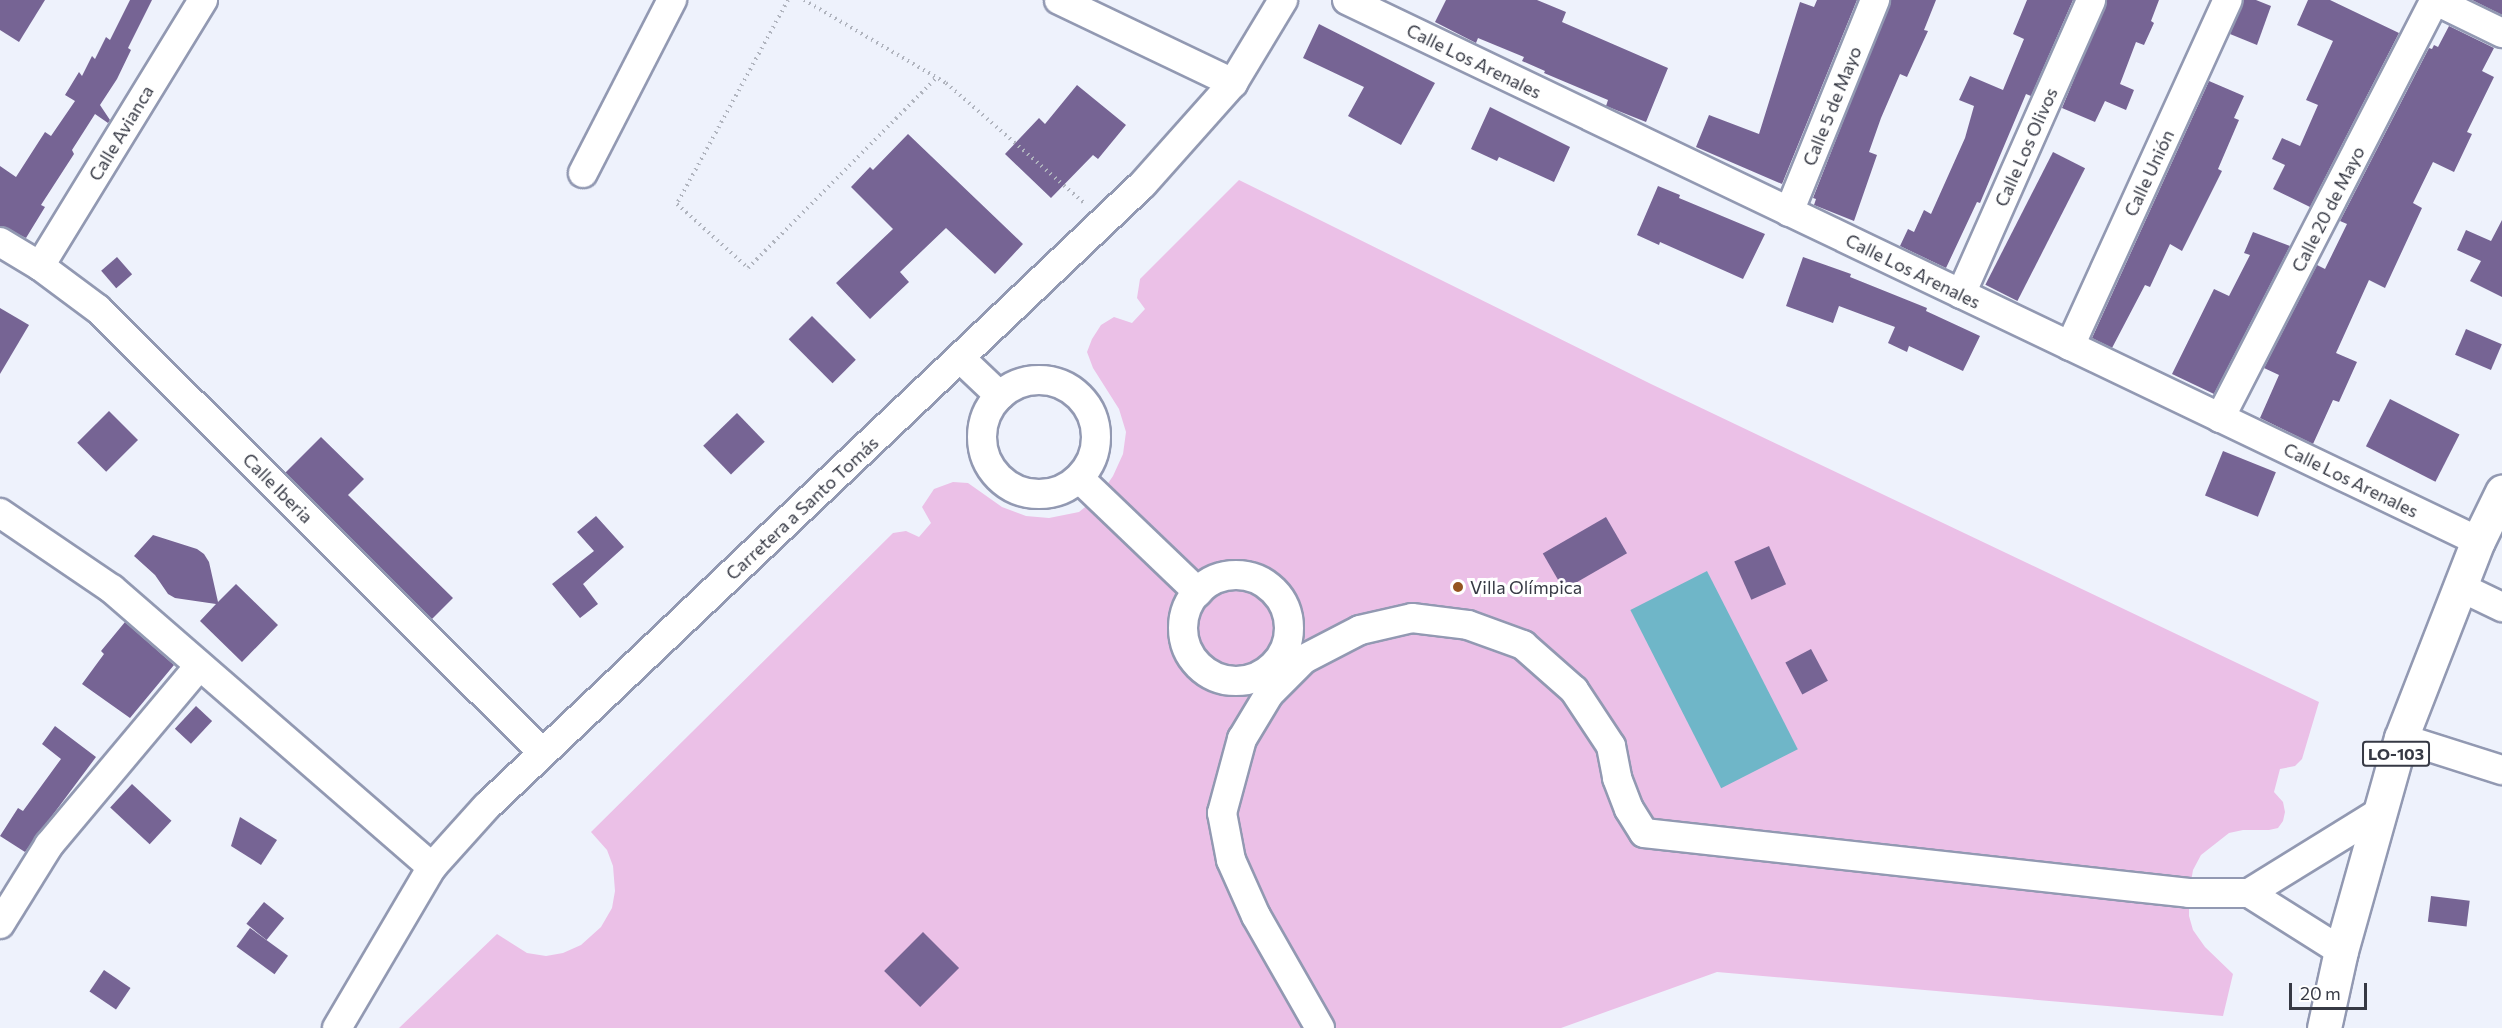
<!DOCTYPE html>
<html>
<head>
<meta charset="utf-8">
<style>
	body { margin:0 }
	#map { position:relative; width:2502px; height:1028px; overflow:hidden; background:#eef2fc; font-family:Commissioner,sans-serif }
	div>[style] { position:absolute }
	.green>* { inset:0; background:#ebc0e7 }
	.water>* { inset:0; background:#6fb6c8; transform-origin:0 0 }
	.building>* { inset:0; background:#766494; transform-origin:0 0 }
	.path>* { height:4px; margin-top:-2px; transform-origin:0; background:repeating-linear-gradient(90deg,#b0b4be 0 1.5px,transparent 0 6px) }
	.roads { filter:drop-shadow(2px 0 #9299b2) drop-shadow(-2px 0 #9299b2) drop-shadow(0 2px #9299b2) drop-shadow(0 -2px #9299b2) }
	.minor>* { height:28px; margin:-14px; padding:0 14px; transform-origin:14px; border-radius:14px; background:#fff }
	.minor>.ring { margin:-14px; padding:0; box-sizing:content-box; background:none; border:28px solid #fff; border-radius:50% }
	.major>* { height:33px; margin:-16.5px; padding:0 16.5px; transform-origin:16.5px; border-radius:16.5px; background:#fff }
	.dots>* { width:16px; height:16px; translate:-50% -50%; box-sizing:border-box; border:3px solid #fff; border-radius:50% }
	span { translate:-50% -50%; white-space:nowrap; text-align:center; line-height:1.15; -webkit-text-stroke:6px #fff; paint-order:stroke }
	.shield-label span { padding:2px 4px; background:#fff; border:2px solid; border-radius:4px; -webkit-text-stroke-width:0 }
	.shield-label { font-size:16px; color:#363944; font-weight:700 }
	.street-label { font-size:18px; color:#363944 }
	.poi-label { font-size:18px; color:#363944 }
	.left { translate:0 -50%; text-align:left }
	.scale { position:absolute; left:2289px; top:983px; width:78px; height:27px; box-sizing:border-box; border:3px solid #363944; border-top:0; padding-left:8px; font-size:18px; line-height:21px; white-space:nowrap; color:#363944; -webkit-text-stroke:4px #fff; paint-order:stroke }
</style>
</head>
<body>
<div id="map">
	<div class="green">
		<i style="clip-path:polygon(1239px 180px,1651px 384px,2319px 702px,2302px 759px,2295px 766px,2280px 769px,2274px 792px,2283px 802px,2285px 812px,2283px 821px,2278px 828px,2269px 830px,2243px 830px,2229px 833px,2201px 855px,2193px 870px,2189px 893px,2189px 916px,2193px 930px,2205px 947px,2233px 974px,2223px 1016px,1717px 972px,1561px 1028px,399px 1028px,497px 934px,527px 953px,546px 956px,563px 953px,581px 945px,601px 927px,612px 908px,615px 891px,613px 866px,607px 850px,591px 832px,893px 533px,906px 531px,919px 537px,931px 523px,922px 507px,934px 489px,953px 482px,968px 483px,1002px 507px,1026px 516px,1049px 518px,1079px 512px,1100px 495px,1113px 476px,1123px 454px,1126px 432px,1119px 409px,1093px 368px,1087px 352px,1092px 339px,1101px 325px,1114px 317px,1132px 323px,1145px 309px,1137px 298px,1140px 279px)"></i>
	</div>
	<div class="water">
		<i style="left:1707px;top:571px;width:200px;height:86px;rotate:63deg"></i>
	</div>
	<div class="building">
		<i style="clip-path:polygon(0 0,45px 0,19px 42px,0 30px)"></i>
		<i style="clip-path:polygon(130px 0,152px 0,128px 48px,131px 50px,117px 79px,100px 105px,110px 120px,108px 123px,95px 114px,72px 150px,74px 154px,41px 205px,45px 207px,26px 238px,0 226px,0 166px,16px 177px,45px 132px,51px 136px,75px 101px,65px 95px,79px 72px,82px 76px,92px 56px,95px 59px,106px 37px,110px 40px)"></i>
		<i style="clip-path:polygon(1446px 0,1537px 0,1566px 12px,1562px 22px,1668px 68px,1646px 122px,1606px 106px,1608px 100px,1544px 73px,1545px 71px,1522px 61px,1524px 57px,1478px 38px,1476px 43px,1435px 22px)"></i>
		<i style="clip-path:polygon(1817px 0,1857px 0,1782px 184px,1696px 147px,1709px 115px,1759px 134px,1800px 2px,1814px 7px)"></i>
		<i style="clip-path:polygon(1891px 0,1936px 0,1924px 30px,1928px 31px,1907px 77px,1900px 74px,1881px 118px,1869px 152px,1877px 155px,1854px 221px,1814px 205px,1816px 199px,1813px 198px)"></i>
		<i style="clip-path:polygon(2027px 0,2073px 0,2031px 96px,2026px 94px,1980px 203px,1977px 202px,1946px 268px,1900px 246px,1908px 229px,1914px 232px,1924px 210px,1931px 214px,1965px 138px,1974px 106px,1959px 100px,1970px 76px,2003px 90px,2024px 39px,2013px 34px)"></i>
		<i style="clip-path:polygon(2107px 0,2159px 0,2151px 21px,2154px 23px,2144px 45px,2136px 42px,2120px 84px,2134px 90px,2126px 110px,2105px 101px,2095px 122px,2062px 108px)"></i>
		<i style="clip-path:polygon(2244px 0,2256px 0,2271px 6px,2257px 45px,2230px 34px)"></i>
		<i style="clip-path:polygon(2308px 0,2330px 0,2399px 33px,2310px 207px,2273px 189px,2285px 165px,2272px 159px,2282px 138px,2300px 146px,2318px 105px,2306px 100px,2333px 41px,2297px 25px)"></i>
		<i style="clip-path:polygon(2472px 0,2502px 0,2502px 15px)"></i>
		<i style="clip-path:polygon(1319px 24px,1435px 83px,1401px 145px,1348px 116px,1364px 87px,1303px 58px)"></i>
		<i style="clip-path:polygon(2449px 26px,2494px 48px,2482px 71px,2494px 77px,2467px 132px,2472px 134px,2454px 172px,2433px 162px,2413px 203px,2422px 208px,2385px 288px,2369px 280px,2336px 353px,2357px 362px,2339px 402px,2333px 400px,2313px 444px,2260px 418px,2279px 375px,2264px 368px,2317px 265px,2325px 269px,2347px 224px,2340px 221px,2429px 48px,2432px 49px,2434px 45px,2438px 47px)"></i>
		<i style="clip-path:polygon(2209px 81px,2244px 96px,2234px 118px,2239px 120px,2218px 169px,2222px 171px,2182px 251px,2170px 244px,2150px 287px,2145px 285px,2112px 348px,2092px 338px)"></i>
		<i style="clip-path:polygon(1077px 85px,1126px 125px,1098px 159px,1093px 155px,1051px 198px,1005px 154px,1039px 118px,1045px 124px)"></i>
		<i style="clip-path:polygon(1490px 107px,1570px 147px,1554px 182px,1499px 157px,1497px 161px,1471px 149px)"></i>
		<i style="clip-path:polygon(908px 134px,1023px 244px,995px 274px,946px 228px,900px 272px,909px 282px,870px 319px,836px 283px,893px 229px,851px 187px,870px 167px,873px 170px)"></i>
		<i style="left:2053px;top:152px;width:36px;height:149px;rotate:27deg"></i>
		<i style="clip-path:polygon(1658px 186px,1680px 195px,1679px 198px,1765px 234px,1743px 279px,1660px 242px,1659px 245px,1637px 235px)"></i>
		<i style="clip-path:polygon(2502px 220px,2502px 297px,2470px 281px,2481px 261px,2457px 250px,2466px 230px,2491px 241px)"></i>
		<i style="clip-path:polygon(2253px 232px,2290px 246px,2214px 394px,2172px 374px,2214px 289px,2229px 296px,2250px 255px,2244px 253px)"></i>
		<i style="left:117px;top:257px;width:23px;height:21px;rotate:49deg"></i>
		<i style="clip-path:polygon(1803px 257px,1851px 274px,1850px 277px,1927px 308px,1926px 311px,1980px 336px,1963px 371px,1909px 346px,1907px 352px,1888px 343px,1895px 327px,1839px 306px,1833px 323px,1786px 306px)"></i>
		<i style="clip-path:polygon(0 308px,29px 325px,0 374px)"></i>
		<i style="left:812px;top:316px;width:62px;height:33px;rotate:45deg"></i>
		<i style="left:2466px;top:329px;width:39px;height:28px;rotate:23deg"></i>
		<i style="left:2390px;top:399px;width:78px;height:53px;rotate:27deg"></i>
		<i style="left:109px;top:411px;width:41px;height:45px;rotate:45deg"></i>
		<i style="left:737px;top:413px;width:40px;height:47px;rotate:46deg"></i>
		<i style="clip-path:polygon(321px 437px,364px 479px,348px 495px,453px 598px,432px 619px,285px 473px)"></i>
		<i style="left:2223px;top:451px;width:57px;height:48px;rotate:22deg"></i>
		<i style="clip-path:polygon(596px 516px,624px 547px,583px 584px,598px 604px,580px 618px,552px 584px,594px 551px,577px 532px)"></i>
		<i style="left:1606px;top:517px;width:42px;height:73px;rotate:60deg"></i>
		<i style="clip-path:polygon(153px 535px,197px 549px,204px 554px,209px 562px,218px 602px,236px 584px,278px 625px,242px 662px,200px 621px,216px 604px,175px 598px,168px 594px,155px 575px,134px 556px)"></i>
		<i style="left:1769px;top:546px;width:42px;height:38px;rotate:66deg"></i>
		<i style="clip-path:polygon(125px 622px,174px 665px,130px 718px,82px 684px,104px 654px,101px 651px)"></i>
		<i style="left:1811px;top:649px;width:36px;height:29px;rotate:62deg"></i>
		<i style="left:196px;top:706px;width:22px;height:31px;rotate:43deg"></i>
		<i style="clip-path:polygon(55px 726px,96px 757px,25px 852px,0 836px,18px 808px,23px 811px,61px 759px,42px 744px)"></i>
		<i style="left:132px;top:784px;width:54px;height:32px;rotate:43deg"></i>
		<i style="clip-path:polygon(240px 817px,277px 840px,261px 865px,231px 846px)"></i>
		<i style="left:2431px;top:896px;width:39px;height:26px;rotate:7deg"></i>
		<i style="left:264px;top:902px;width:26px;height:28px;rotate:39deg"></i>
		<i style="left:250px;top:928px;width:47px;height:23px;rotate:36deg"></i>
		<i style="left:923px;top:932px;width:51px;height:55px;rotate:45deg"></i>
		<i style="left:104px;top:970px;width:32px;height:26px;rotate:34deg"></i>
	</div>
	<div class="path">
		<i style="left:788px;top:0;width:232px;rotate:118.6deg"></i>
		<i style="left:677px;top:204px;width:96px;rotate:42deg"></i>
		<i style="left:748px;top:268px;width:269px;rotate:-45.3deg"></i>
		<i style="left:804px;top:0;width:164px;rotate:30.3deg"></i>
		<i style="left:946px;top:83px;width:183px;rotate:41deg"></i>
	</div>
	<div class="roads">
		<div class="minor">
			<i style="left:1059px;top:0;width:193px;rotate:25.5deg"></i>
			<i style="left:1347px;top:0;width:1254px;rotate:25.56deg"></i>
			<i style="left:2434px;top:0;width:76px;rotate:25.9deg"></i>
			<i style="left:583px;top:173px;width:195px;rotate:-62.8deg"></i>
			<i style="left:1789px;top:212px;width:229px;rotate:-67.9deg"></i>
			<i style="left:0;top:242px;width:47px;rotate:31deg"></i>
			<i style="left:40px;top:266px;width:72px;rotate:36.6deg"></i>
			<i style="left:98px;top:309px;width:627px;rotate:44.94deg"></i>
			<i style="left:40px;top:266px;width:312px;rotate:-58.5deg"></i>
			<i style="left:1961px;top:294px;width:321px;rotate:-66.1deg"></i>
			<i style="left:2070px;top:346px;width:380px;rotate:-65.5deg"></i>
			<i style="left:960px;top:358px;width:55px;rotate:43.5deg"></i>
			<i class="ring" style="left:982px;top:380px;width:86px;height:86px"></i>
			<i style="left:2220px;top:418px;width:470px;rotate:-62.8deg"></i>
			<i style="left:1079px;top:478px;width:165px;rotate:43.8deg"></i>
			<i style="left:0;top:513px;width:135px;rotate:34.2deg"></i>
			<i style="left:112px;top:589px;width:424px;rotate:41deg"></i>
			<i class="ring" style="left:1183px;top:575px;width:78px;height:78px"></i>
			<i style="left:2460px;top:587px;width:47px;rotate:25.5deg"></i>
			<i style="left:2401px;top:738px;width:106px;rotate:17.6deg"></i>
			<i style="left:2249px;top:893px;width:154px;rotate:-31.7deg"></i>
			<i style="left:0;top:924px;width:93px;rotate:-58.2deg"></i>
			<i style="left:49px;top:845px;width:234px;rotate:-50deg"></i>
			<i style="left:337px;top:1028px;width:187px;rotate:-59.5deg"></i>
			<i style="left:432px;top:867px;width:81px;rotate:-48deg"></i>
			<i style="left:486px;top:807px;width:905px;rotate:-43.48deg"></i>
			<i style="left:1143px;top:184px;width:135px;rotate:-48.3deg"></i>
			<i style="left:1233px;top:83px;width:97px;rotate:-58.9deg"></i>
			<i style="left:1320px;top:1028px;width:129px;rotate:-119.7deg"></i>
			<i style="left:1256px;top:916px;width:61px;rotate:-114.1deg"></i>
			<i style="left:1231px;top:860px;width:48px;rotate:-100.8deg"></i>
			<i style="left:1222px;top:813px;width:77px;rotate:-74.9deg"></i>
			<i style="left:1242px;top:739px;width:52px;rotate:-59deg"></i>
			<i style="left:1269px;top:694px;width:49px;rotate:-45deg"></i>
			<i style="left:1304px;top:659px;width:63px;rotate:-27.4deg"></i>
			<i style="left:1360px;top:630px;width:53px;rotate:-13deg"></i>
			<i style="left:1412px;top:618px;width:56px;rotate:7.1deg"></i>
			<i style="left:1468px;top:625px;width:59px;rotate:20deg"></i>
			<i style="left:1523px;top:645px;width:68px;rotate:41.4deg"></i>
			<i style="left:1574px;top:690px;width:67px;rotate:56.5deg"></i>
			<i style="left:1611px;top:746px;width:33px;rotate:79deg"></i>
			<i style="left:1617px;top:778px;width:33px;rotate:69deg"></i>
			<i style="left:1629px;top:809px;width:28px;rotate:58deg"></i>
			<i style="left:1644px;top:833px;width:548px;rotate:6.28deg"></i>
			<i style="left:2189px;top:893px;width:60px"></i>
			<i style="left:2249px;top:893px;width:109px;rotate:32.2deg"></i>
		</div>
		<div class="major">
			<i style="left:2324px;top:1028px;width:79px;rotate:-77.6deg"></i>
			<i style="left:2341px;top:951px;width:221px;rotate:-74.3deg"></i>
			<i style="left:2401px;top:738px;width:212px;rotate:-68.7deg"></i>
			<i style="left:2478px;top:541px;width:55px;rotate:-63.9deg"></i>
		</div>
	</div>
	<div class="dots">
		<i style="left:1458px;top:587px;background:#955320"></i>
	</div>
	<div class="shield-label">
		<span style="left:2396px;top:754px">LO-103</span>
	</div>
	<div class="street-label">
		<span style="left:1474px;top:61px;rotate:26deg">Calle Los Arenales</span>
		<span style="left:1832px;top:106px;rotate:-68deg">Calle 5 de Mayo</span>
		<span style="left:121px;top:133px;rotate:-59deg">Calle Avianca</span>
		<span style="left:2026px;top:147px;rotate:-66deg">Calle Los Olivos</span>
		<span style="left:2149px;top:173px;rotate:-65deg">Calle Unión</span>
		<span style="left:2328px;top:209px;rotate:-63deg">Calle 20 de Mayo</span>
		<span style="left:1913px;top:271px;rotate:26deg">Calle Los Arenales</span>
		<span style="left:2351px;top:480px;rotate:26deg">Calle Los Arenales</span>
		<span style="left:278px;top:488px;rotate:45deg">Calle Iberia</span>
		<span style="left:802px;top:508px;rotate:-43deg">Carretera a Santo Tomás</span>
	</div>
	<div class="poi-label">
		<span class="left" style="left:1470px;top:587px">Villa Olímpica</span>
	</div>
	<div class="scale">20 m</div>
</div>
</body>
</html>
